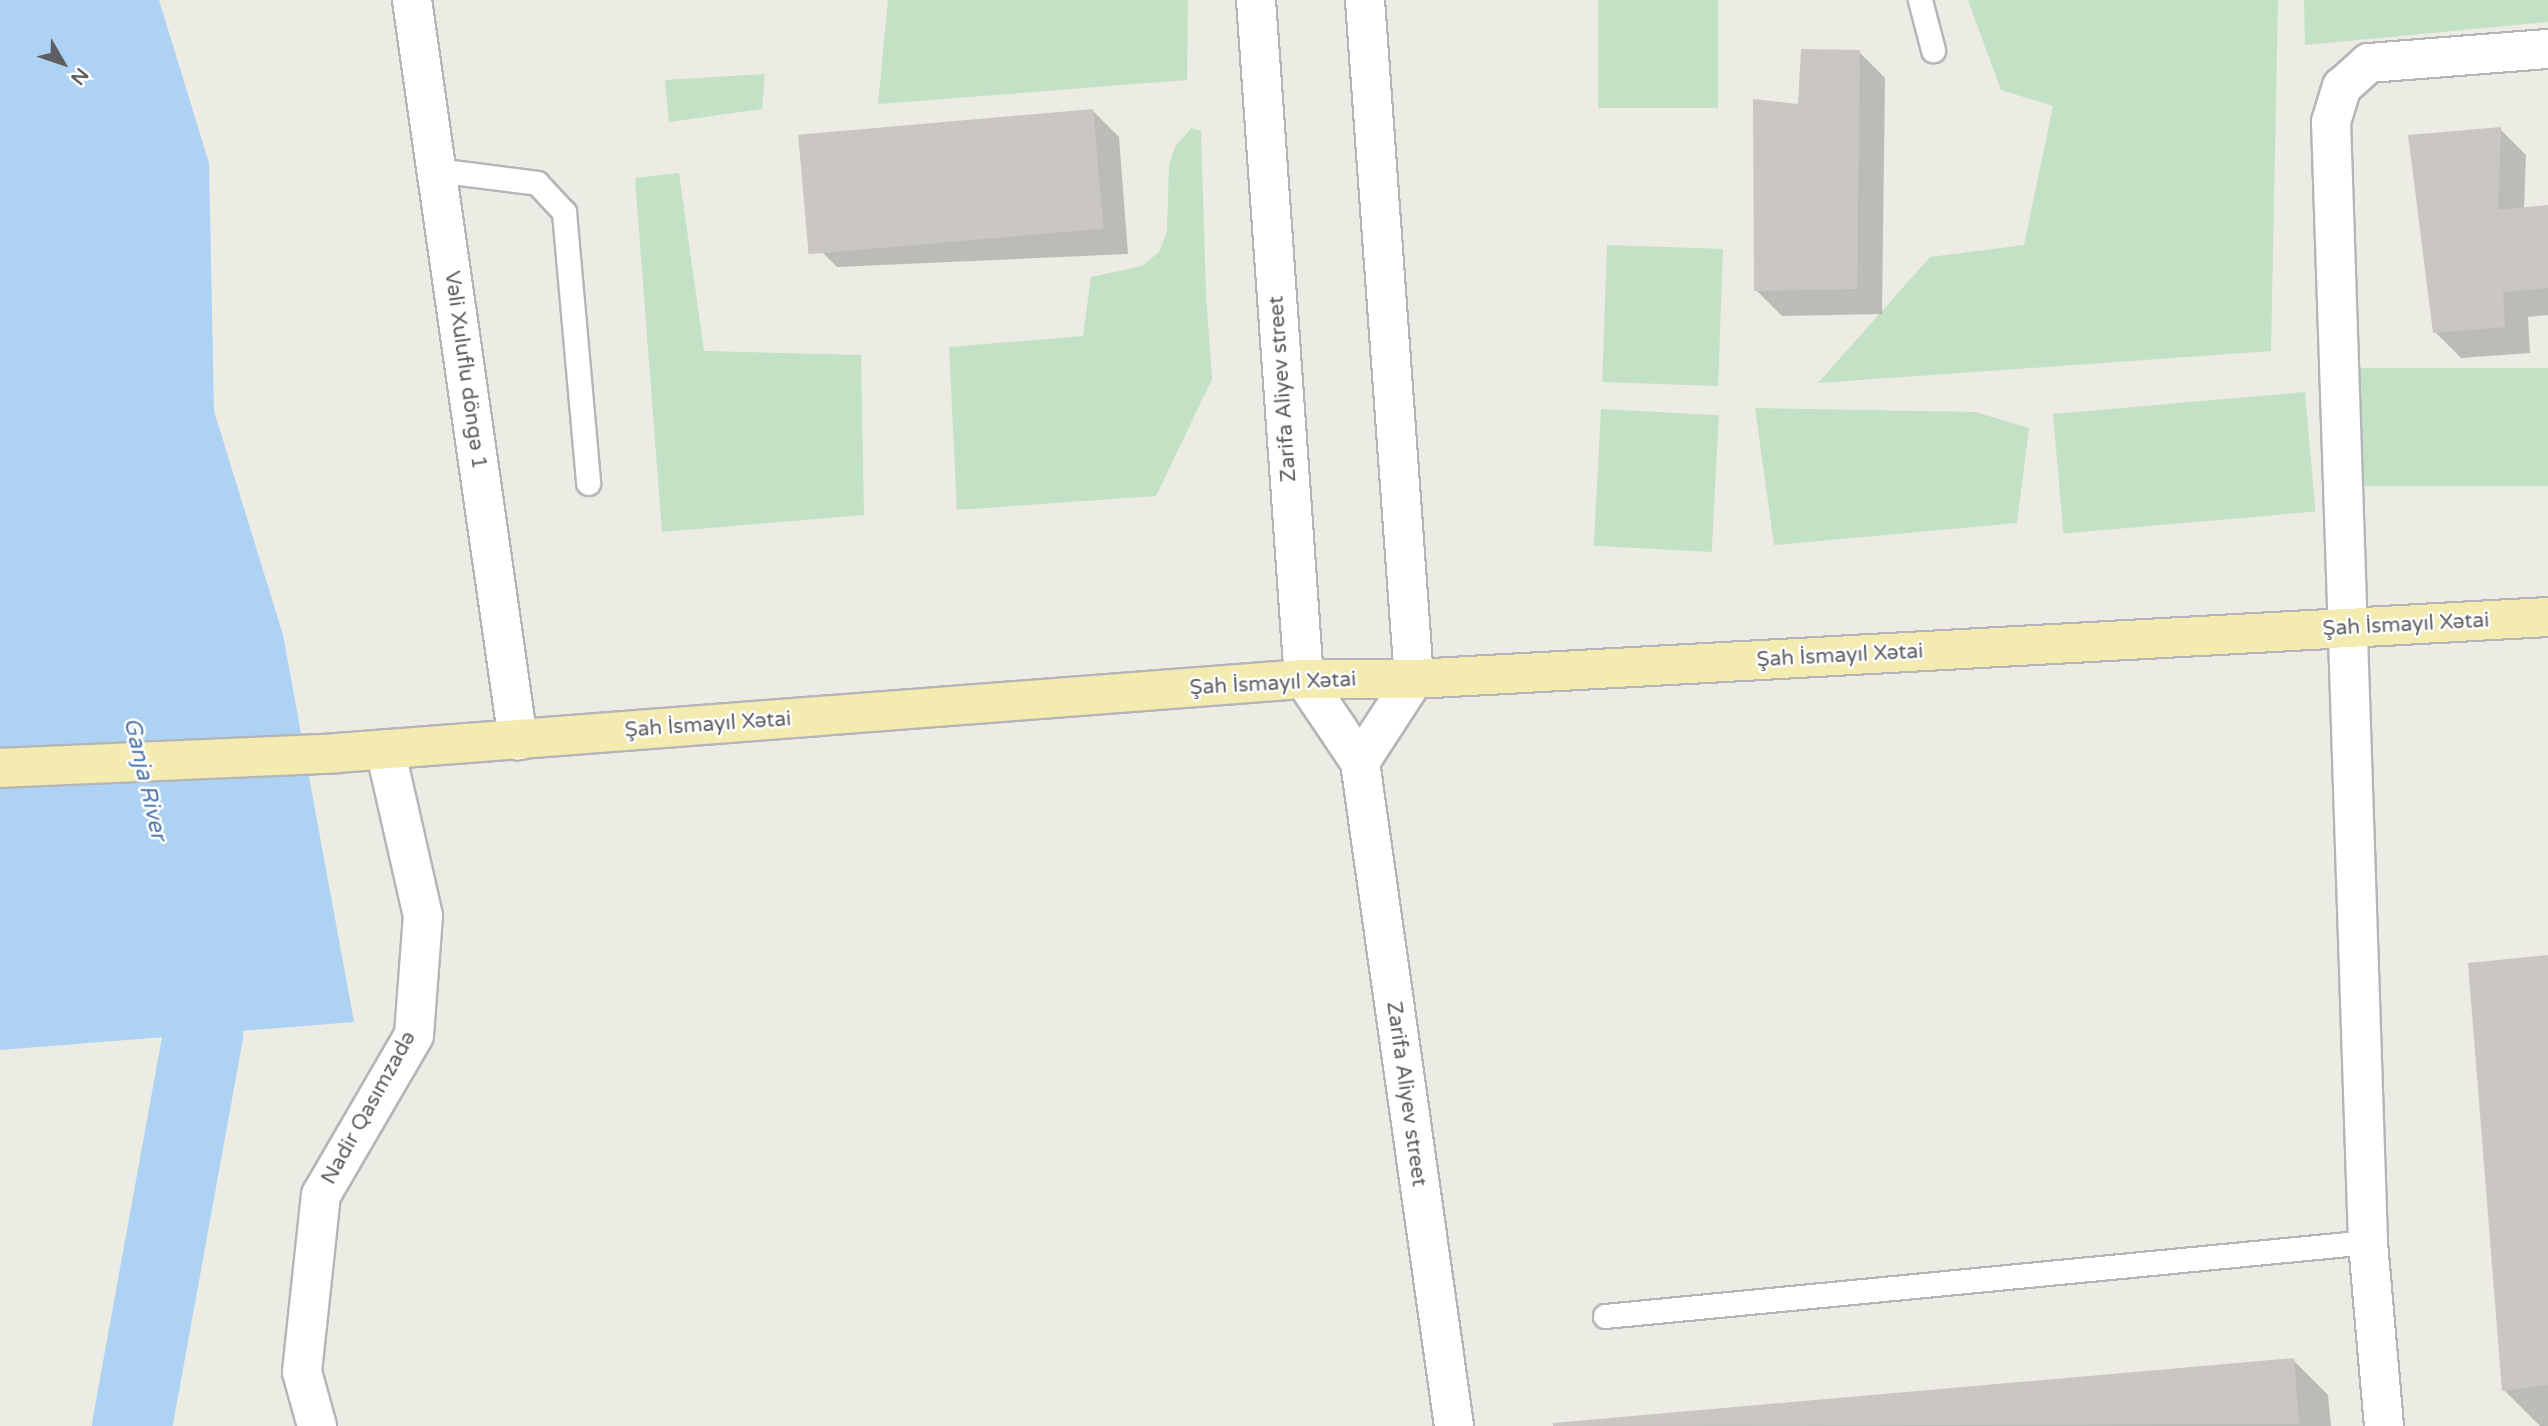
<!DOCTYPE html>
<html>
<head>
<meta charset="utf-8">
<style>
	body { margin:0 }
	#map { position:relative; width:2548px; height:1426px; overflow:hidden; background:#ecebe4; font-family:"Varela Round",sans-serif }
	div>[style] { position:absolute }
	.green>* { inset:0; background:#c3e1c4; transform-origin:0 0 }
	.water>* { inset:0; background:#add2f3 }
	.shadow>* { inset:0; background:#0003 }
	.river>* { height:80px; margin:-40px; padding:0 40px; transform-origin:40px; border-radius:40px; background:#add2f3 }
	.building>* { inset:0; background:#cac7c2; transform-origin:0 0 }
	.roads { filter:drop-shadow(2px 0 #b4b5b9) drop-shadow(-2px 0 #b4b5b9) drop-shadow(0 2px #b4b5b9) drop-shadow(0 -2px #b4b5b9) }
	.service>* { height:23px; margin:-11.5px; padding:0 11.5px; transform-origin:11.5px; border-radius:11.5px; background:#fff }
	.minor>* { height:38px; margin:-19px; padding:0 19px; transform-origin:19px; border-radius:19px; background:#fff }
	.tertiary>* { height:38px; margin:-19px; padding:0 19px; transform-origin:19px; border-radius:19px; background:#fff }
	.primary>* { height:38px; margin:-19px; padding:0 19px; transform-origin:19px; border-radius:19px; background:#f4ebb1 }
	span { translate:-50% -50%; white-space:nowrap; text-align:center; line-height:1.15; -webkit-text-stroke:5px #fff; paint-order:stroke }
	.street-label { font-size:21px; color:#5c5e62 }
	.water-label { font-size:23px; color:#5079ab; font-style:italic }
	.north { position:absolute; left:28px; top:28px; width:70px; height:70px; -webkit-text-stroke:5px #fff; paint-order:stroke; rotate:129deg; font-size:19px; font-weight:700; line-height:28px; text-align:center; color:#5c5e62 }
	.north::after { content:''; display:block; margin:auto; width:24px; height:32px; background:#5c5e62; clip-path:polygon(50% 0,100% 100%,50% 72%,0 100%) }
</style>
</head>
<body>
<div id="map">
	<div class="green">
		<i style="clip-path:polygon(888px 0,1188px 0,1187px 80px,878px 104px)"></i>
		<i style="left:1598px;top:0;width:120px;height:108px"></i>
		<i style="clip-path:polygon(1968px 0,2278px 0,2271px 351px,1818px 383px,1930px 257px,2024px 245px,2053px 106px,2001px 90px)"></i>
		<i style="clip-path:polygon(2304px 0,2548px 0,2548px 22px,2305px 45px)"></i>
		<i style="clip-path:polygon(765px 74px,762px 109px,669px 122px,665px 80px)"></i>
		<i style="clip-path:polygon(1191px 128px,1201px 131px,1206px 295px,1212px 379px,1156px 496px,957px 510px,949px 347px,1083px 336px,1091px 277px,1142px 266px,1159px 252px,1167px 232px,1169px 165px,1175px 147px)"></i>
		<i style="clip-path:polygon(679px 173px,704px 351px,861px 355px,864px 515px,662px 532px,635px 178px)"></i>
		<i style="left:1607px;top:245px;width:116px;height:137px;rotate:2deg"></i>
		<i style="left:2548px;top:368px;width:118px;height:194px;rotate:90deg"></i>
		<i style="left:2305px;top:392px;width:120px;height:253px;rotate:85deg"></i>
		<i style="clip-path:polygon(1755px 408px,1975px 412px,2029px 428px,2017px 523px,1774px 545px)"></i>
		<i style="left:1601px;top:409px;width:118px;height:137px;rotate:3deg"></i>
	</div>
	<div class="water">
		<i style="clip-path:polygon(0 0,159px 0,209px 163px,214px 411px,283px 635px,354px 1022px,0 1050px)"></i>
	</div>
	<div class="shadow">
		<i style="clip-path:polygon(1859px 52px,1885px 78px,1882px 314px,1782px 316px,1756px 290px,1799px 105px)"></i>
		<i style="clip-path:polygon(1093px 111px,1119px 137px,1128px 254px,837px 267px,811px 241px)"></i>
		<i style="clip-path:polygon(2500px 129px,2526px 155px,2524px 210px,2548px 207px,2548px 315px,2528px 317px,2530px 353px,2461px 358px,2435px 332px)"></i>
		<i style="clip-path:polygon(2548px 957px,2548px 1426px,2540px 1426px,2504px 1390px)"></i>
		<i style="clip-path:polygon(2293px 1360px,2328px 1395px,2331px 1426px,1555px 1426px)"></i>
	</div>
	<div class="river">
		<i style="left:132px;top:1426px;width:398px;rotate:-79.7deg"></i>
		<i style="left:203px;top:1034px;width:111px;rotate:-103deg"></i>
	</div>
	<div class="building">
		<i style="clip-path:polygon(1801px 49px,1860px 50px,1857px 289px,1754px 291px,1753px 99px,1798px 104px)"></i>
		<i style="left:1093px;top:109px;width:120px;height:296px;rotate:85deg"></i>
		<i style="clip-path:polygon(2501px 127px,2498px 210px,2548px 205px,2548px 288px,2503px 292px,2505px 327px,2433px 333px,2408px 135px)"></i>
		<i style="clip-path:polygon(2548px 955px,2548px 1385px,2502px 1391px,2468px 963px)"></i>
		<i style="clip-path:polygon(2294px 1358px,2299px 1424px,1553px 1426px,1553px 1423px)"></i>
	</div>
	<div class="roads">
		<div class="service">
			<i style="left:1920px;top:0;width:52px;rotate:75.4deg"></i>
			<i style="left:436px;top:170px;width:102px;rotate:7.3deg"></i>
			<i style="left:537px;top:183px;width:40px;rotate:47deg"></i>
			<i style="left:564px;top:212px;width:272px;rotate:84.9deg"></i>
			<i style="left:1605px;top:1316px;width:767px;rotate:-5.54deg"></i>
		</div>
		<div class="minor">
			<i style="left:412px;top:0;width:748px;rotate:81.85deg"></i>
			<i style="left:1360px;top:762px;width:671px;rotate:81.94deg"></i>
			<i style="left:317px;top:1426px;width:56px;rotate:-105.5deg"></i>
			<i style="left:302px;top:1372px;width:178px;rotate:-83.9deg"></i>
			<i style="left:321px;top:1195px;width:185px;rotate:-59.8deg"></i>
			<i style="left:414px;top:1035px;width:119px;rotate:-85.7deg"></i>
			<i style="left:423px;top:916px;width:171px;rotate:-102.8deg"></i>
			<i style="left:2384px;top:1426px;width:185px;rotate:-95deg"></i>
			<i style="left:2368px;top:1242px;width:1121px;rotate:-91.89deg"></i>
			<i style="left:2331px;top:122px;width:37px;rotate:-73deg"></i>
			<i style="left:2342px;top:87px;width:36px;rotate:-42deg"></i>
			<i style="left:2369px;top:63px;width:180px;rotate:-4.5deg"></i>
		</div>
		<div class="tertiary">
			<i style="left:1256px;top:0;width:681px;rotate:85.96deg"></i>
			<i style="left:1304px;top:679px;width:100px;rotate:56deg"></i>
			<i style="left:1360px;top:762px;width:99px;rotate:-57deg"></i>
			<i style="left:1414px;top:679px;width:681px;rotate:-94.13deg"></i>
		</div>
		<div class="primary">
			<i style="left:0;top:768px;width:337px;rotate:-2.5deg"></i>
			<i style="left:337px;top:753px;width:970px;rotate:-4.38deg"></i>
			<i style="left:1304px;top:679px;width:110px"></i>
			<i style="left:1414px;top:679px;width:1136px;rotate:-3.13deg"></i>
		</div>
	</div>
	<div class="street-label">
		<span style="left:465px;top:370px;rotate:82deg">Vəli Xuluflu döngə 1</span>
		<span style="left:1283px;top:389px;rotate:-94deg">Zarifa Aliyev street</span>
		<span style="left:2406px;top:625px;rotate:-3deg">Şah İsmayıl Xətai</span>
		<span style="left:1840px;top:656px;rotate:-3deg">Şah İsmayıl Xətai</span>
		<span style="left:1273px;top:684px;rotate:-3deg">Şah İsmayıl Xətai</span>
		<span style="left:708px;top:725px;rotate:-4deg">Şah İsmayıl Xətai</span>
		<span style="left:1406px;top:1094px;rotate:82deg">Zarifa Aliyev street</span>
		<span style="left:369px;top:1108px;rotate:-61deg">Nadir Qasımzadə</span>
	</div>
	<div class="water-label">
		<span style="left:145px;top:779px;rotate:77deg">Ganja River</span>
	</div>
	<div class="north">N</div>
</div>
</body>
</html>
